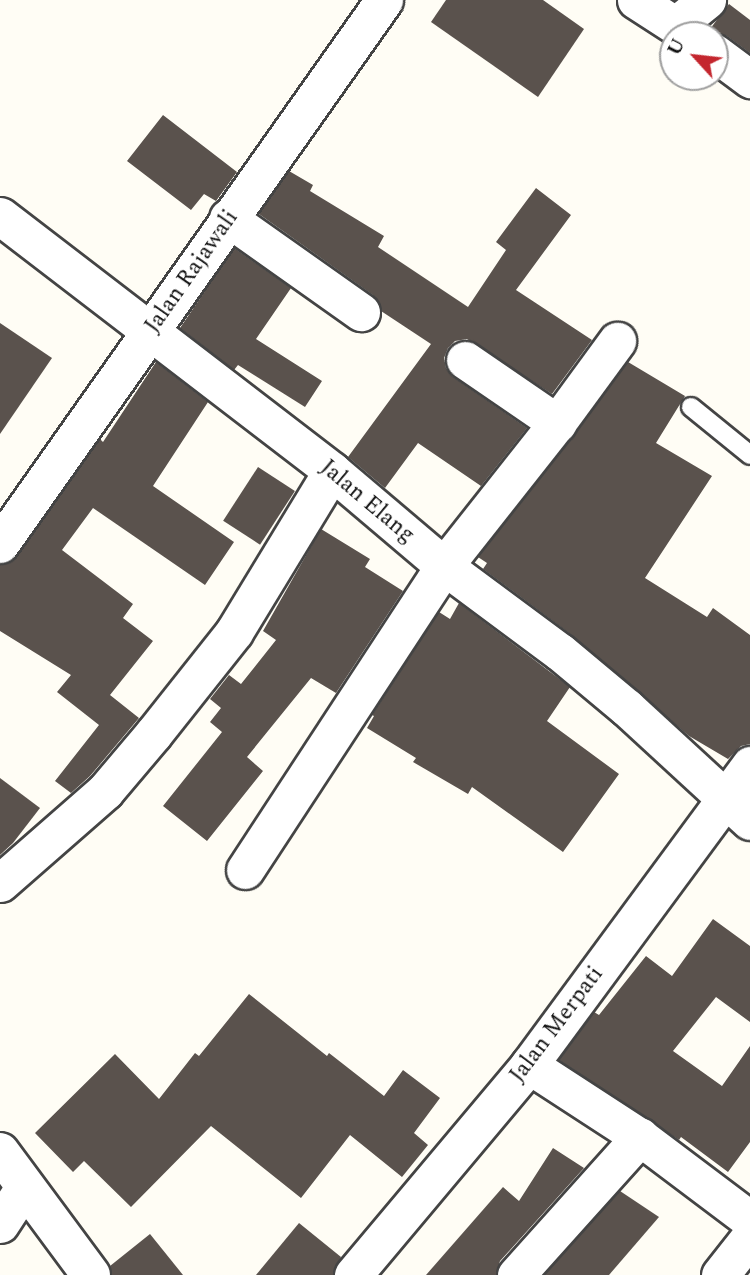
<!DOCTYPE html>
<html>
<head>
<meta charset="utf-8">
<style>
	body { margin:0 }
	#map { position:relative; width:750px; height:1275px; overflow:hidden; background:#fffdf5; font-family:Spectral,serif }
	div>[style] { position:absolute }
	.building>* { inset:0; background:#5a524d; transform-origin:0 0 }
	.roads { filter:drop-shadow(2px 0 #444) drop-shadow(-2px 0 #444) drop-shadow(0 2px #444) drop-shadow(0 -2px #444) }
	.service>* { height:18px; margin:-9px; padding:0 9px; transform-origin:9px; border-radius:9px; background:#fff }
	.minor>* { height:37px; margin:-18.5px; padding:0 18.5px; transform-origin:18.5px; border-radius:18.5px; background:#fff }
	.tertiary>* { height:38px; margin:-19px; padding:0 19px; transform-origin:19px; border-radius:19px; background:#fff }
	span { translate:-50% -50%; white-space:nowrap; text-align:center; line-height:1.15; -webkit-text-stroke:7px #fff; paint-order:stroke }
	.street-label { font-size:23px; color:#111 }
	.north { position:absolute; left:659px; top:21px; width:70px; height:70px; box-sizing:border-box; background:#fff; border:2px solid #a0a0a0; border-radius:50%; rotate:297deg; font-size:19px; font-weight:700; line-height:28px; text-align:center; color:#111 }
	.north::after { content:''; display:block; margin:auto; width:24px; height:32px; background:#c4262e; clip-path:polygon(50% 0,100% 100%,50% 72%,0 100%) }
</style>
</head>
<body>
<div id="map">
	<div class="building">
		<i style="clip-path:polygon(446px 0,543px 0,584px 29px,538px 97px,431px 22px)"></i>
		<i style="clip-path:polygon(729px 4px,750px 20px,750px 53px,727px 36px,710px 33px,710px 29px)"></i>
		<i style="clip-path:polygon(163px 115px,237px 172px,216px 201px,204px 194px,191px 210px,127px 161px)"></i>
		<i style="clip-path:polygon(289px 171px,313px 185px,310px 191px,384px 236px,378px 247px,468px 307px,506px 250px,496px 242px,536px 188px,571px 215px,516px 290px,592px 340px,552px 394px,467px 339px,455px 341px,448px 348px,444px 358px,446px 368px,453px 377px,527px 428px,481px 486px,418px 443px,385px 488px,348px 457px,431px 344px,381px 311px,373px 295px,259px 214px)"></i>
		<i style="clip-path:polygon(234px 248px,291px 288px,256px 339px,322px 381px,305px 407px,238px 365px,234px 370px,180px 328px)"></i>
		<i style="clip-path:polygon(0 323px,52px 358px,0 434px)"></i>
		<i style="clip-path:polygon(156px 362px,208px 402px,153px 486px,234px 542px,205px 585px,93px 508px,62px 550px,133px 604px,123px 618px,153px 641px,110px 695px,139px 718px,90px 776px,71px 793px,55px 781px,99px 725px,57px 692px,71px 675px,0 631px,0 565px,17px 556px,100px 439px,103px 442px)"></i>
		<i style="clip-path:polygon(628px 362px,685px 396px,656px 443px,712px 476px,645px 578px,707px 617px,713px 608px,750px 635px,750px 744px,741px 746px,728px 759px,689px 736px,573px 636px,483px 569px,487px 563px,478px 557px)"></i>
		<i style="left:258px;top:467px;width:44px;height:64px;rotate:33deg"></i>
		<i style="clip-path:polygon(321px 529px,370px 559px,365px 567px,403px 591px,336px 693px,311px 678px,247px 757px,263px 771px,207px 841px,163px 806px,222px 732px,210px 722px,221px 708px,210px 699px,229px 675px,241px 684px,276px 640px,263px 631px)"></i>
		<i style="clip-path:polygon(459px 603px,570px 687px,547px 721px,619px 774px,563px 852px,472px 787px,468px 794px,413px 762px,416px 758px,367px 728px,374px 716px,372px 715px,439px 612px,450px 619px)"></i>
		<i style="clip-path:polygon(0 778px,40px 808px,13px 843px,0 855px)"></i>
		<i style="clip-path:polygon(713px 919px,750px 946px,750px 1022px,716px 997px,673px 1051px,722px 1086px,750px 1046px,750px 1142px,728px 1172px,681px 1137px,679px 1140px,559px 1060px,594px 1012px,599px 1015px,646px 956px,672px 976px)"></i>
		<i style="clip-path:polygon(249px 994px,327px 1056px,329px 1053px,384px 1096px,403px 1070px,440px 1098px,414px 1133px,428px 1145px,402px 1177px,350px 1135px,301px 1198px,211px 1126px,131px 1207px,84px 1161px,73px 1172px,35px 1133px,115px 1054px,159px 1099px,195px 1053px,199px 1056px)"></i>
		<i style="clip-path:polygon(553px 1148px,584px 1168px,500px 1261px,496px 1275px,426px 1275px,503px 1187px,519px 1201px)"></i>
		<i style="clip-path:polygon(620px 1191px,659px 1217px,609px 1275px,544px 1275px)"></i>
		<i style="clip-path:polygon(299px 1223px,341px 1257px,333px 1275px,256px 1275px)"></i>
		<i style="clip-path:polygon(150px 1234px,183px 1275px,112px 1275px,110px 1266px)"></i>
	</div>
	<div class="roads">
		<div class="service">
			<i style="left:691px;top:407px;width:76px;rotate:39.1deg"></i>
		</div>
		<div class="minor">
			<i style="left:636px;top:0;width:64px;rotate:32.9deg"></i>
			<i style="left:676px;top:25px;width:40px;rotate:-39deg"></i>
			<i style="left:715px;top:53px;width:44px;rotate:36.6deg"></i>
			<i style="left:0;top:216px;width:419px;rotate:37.5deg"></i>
			<i style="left:332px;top:471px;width:147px;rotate:40.3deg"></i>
			<i style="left:444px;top:566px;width:144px;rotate:36.6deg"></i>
			<i style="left:560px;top:652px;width:87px;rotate:39.9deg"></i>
			<i style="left:627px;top:708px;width:167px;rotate:42.6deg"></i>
			<i style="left:228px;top:218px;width:163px;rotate:35.3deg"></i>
			<i style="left:465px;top:360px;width:112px;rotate:34.4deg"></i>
			<i style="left:0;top:544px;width:666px;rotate:-54.78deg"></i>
			<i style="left:245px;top:870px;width:363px;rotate:-56.8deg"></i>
			<i style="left:444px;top:566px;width:182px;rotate:-51.7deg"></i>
			<i style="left:557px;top:423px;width:102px;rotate:-53.8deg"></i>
			<i style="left:0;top:883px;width:140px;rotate:-41.2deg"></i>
			<i style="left:105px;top:791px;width:76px;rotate:-49.8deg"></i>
			<i style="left:154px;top:733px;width:129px;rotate:-51.6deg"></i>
			<i style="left:234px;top:632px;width:188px;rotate:-58.7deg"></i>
			<i style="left:529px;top:1065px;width:132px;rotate:33deg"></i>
			<i style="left:640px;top:1137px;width:138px;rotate:37deg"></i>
			<i style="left:0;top:1224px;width:45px;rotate:-56.7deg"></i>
			<i style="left:353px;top:1275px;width:274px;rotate:-50deg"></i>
			<i style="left:529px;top:1065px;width:373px;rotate:-53.6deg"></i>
			<i style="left:516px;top:1275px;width:186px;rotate:-48.1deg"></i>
			<i style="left:720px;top:1275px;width:48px;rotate:-51.7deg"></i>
		</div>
		<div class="tertiary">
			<i style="left:0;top:1152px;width:153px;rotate:53.5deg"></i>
		</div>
	</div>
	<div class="street-label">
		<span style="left:192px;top:272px;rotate:-55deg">Jalan Rajawali</span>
		<span style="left:367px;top:502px;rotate:40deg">Jalan Elang</span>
		<span style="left:557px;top:1025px;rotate:-53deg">Jalan Merpati</span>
	</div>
	<div class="north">U</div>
</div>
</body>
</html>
